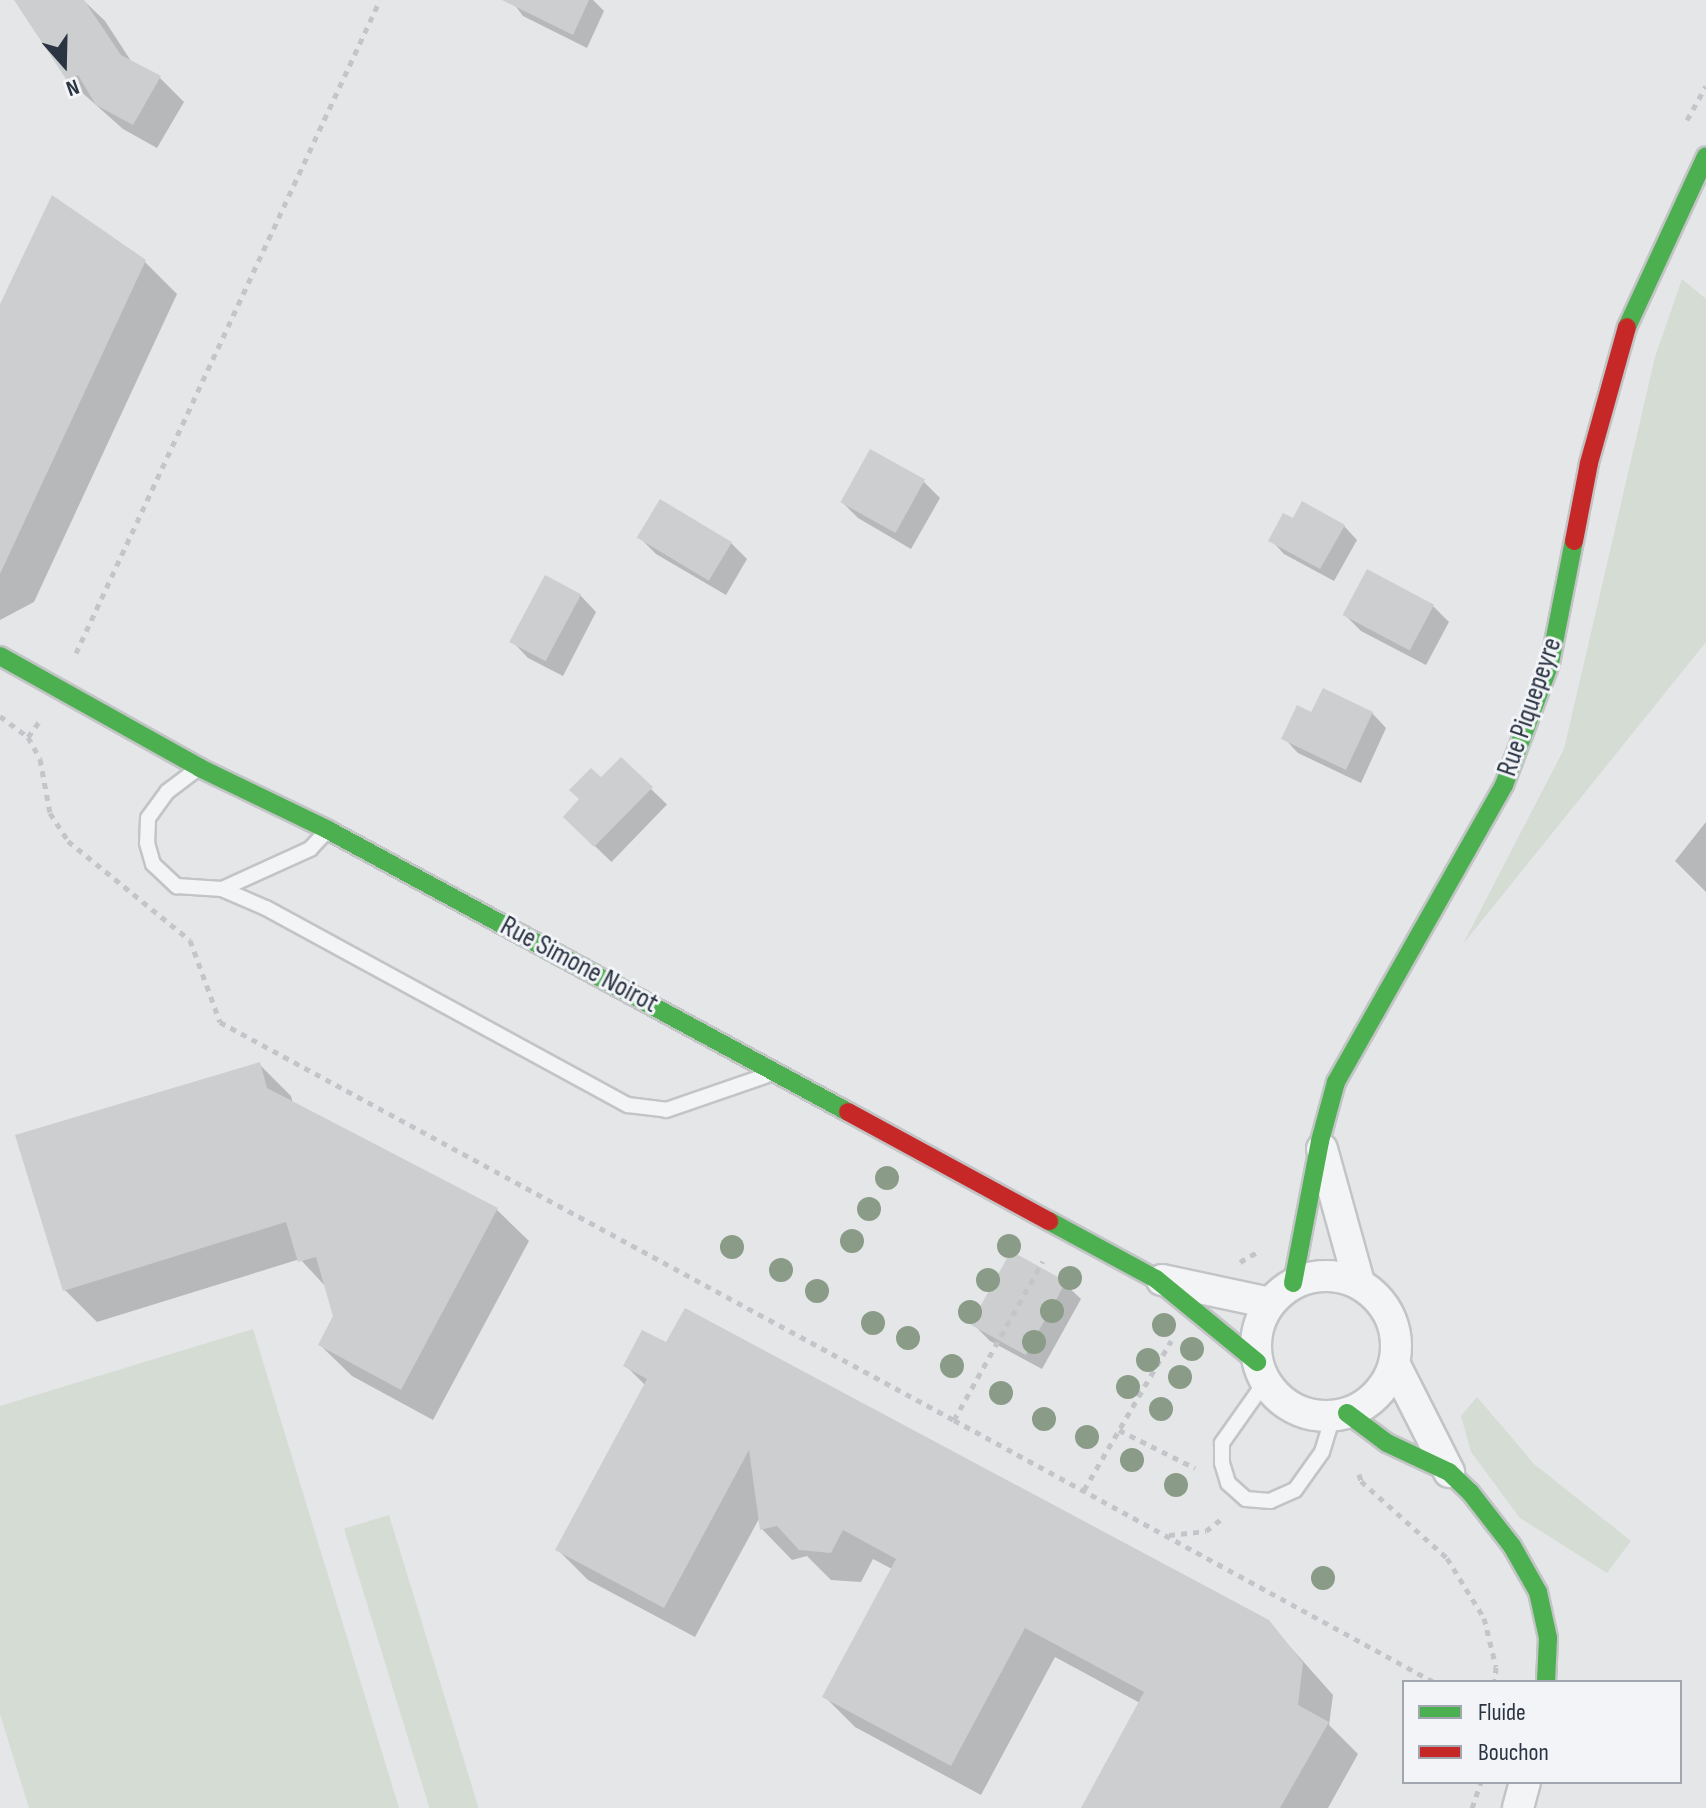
<!DOCTYPE html>
<html>
<head>
<meta charset="utf-8">
<style>
	body { margin:0 }
	#map { position:relative; width:1706px; height:1808px; overflow:hidden; background:#e4e6e8; font-family:"Sofia Sans Condensed",sans-serif }
	div>[style] { position:absolute }
	.green>* { inset:0; background:#d5dcd4; transform-origin:0 0 }
	.shadow>* { inset:0; background:#0003; transform-origin:0 0 }
	.building>* { inset:0; background:#ccced0; transform-origin:0 0 }
	.path>* { height:5px; margin-top:-2.5px; transform-origin:0; background:repeating-linear-gradient(90deg,#c3c5c9 0 6px,transparent 0 12px) }
	.roads { filter:drop-shadow(2px 0 #c2c4c6) drop-shadow(-2px 0 #c2c4c6) drop-shadow(0 2px #c2c4c6) drop-shadow(0 -2px #c2c4c6) }
	.lane>* { height:14px; margin:-7px; padding:0 7px; transform-origin:7px; border-radius:7px; background:#f3f4f6 }
	.street>* { height:30px; margin:-15px; padding:0 15px; transform-origin:15px; border-radius:15px; background:#f3f4f6 }
	.street>.ring { margin:-15px; padding:0; box-sizing:content-box; background:none; border:30px solid #f3f4f6; border-radius:50% }
	.fast>* { height:18px; margin:-9px; padding:0 9px; transform-origin:9px; border-radius:9px; background:#4caf50 }
	.jam>* { height:18px; margin:-9px; padding:0 9px; transform-origin:9px; border-radius:9px; background:#c62828 }
	.trees>* { width:24px; height:24px; margin:-12px; border-radius:50%; background:#8a9b87 }
	span { translate:-50% -50%; white-space:nowrap; text-align:center; line-height:1.15; -webkit-text-stroke:6px #f2f4f8; paint-order:stroke }
	.street-label { font-size:28px; color:#2a3442 }
	.legend { position:absolute; left:1402px; top:1680px; width:280px; height:104px; box-sizing:border-box; background:#f2f4f8; border:2px solid #a2a7af; margin:0; padding:10px 14px; list-style:none; font-size:24px; color:#2a3442 }
	.legend li { display:flex; align-items:center; gap:16px; height:40px }
	.legend b { width:40px; border:2px solid #a2a7af }
	.north { position:absolute; left:24px; top:24px; width:80px; height:80px; -webkit-text-stroke:6px #f2f4f8; paint-order:stroke; rotate:160deg; font-size:22px; font-weight:700; line-height:32px; text-align:center; color:#2a3442 }
	.north::after { content:''; display:block; margin:auto; width:28px; height:36px; background:#2a3442; clip-path:polygon(50% 0,100% 100%,50% 72%,0 100%) }
</style>
</head>
<body>
<div id="map">
	<div class="green">
		<i style="clip-path:polygon(1682px 279px,1706px 299px,1706px 642px,1463px 944px,1564px 749px,1655px 357px)"></i>
		<i style="clip-path:polygon(253px 1329px,399px 1808px,29px 1808px,0 1714px,0 1406px)"></i>
		<i style="clip-path:polygon(1477px 1397px,1534px 1464px,1631px 1541px,1607px 1573px,1520px 1518px,1471px 1452px,1461px 1416px)"></i>
		<i style="left:389px;top:1515px;width:306px;height:47px;rotate:73deg"></i>
	</div>
	<div class="shadow">
		<i style="clip-path:polygon(33px 0,83px 0,105px 21px,133px 64px,160px 78px,184px 102px,157px 148px,123px 129px,69px 81px)"></i>
		<i style="clip-path:polygon(511px 0,593px 0,604px 11px,587px 48px,523px 16px)"></i>
		<i style="clip-path:polygon(145px 262px,177px 294px,34px 602px,0 620px,0 309px)"></i>
		<i style="clip-path:polygon(924px 482px,940px 498px,911px 549px,858px 518px,842px 502px)"></i>
		<i style="clip-path:polygon(1294px 521px,1344px 526px,1357px 540px,1334px 581px,1284px 554px,1271px 540px)"></i>
		<i style="clip-path:polygon(640px 538px,731px 543px,747px 559px,726px 595px,656px 554px)"></i>
		<i style="clip-path:polygon(580px 595px,596px 612px,563px 676px,528px 658px,512px 641px)"></i>
		<i style="clip-path:polygon(1432px 605px,1449px 622px,1426px 665px,1361px 631px,1345px 615px)"></i>
		<i style="clip-path:polygon(1372px 713px,1386px 728px,1361px 783px,1298px 753px,1284px 738px,1312px 714px)"></i>
		<i style="left:621px;top:760px;width:64px;height:80px;rotate:44deg"></i>
		<i style="clip-path:polygon(1706px 822px,1706px 892px,1675px 861px)"></i>
		<i style="clip-path:polygon(259px 1064px,291px 1096px,293px 1104px,497px 1210px,529px 1241px,433px 1420px,352px 1376px,320px 1345px,335px 1316px,327px 1288px,300px 1259px,97px 1322px,65px 1290px)"></i>
		<i style="clip-path:polygon(1064px 1283px,1081px 1299px,1042px 1369px,990px 1341px,973px 1324px)"></i>
		<i style="clip-path:polygon(626px 1366px,1268px 1622px,1333px 1695px,1329px 1725px,1358px 1754px,1328px 1808px,1083px 1808px,1140px 1703px,1055px 1657px,981px 1795px,855px 1727px,825px 1697px,892px 1569px,873px 1559px,861px 1582px,831px 1580px,807px 1556px,792px 1560px,762px 1529px,760px 1517px,695px 1637px,588px 1580px,557px 1549px,646px 1386px)"></i>
	</div>
	<div class="building">
		<i style="clip-path:polygon(14px 0,84px 0,121px 55px,161px 76px,133px 125px,96px 105px,78px 75px,68px 82px)"></i>
		<i style="clip-path:polygon(502px 0,589px 0,573px 35px)"></i>
		<i style="clip-path:polygon(52px 195px,146px 260px,0 574px,0 304px)"></i>
		<i style="left:870px;top:449px;width:63px;height:61px;rotate:29deg"></i>
		<i style="left:660px;top:499px;width:84px;height:45px;rotate:31deg"></i>
		<i style="clip-path:polygon(1302px 501px,1345px 525px,1320px 569px,1268px 541px,1283px 513px,1293px 518px)"></i>
		<i style="left:1367px;top:569px;width:76px;height:52px;rotate:28deg"></i>
		<i style="left:545px;top:575px;width:41px;height:76px;rotate:28deg"></i>
		<i style="clip-path:polygon(1323px 688px,1373px 712px,1346px 770px,1281px 739px,1297px 705px,1311px 712px)"></i>
		<i style="clip-path:polygon(621px 757px,653px 787px,594px 847px,563px 817px,579px 799px,569px 790px,591px 768px,601px 777px)"></i>
		<i style="clip-path:polygon(260px 1062px,267px 1088px,498px 1208px,401px 1390px,318px 1345px,333px 1316px,316px 1257px,298px 1262px,286px 1222px,63px 1291px,15px 1135px)"></i>
		<i style="left:1011px;top:1251px;width:63px;height:84px;rotate:29deg"></i>
		<i style="clip-path:polygon(685px 1308px,1269px 1620px,1303px 1663px,1298px 1705px,1329px 1722px,1280px 1808px,1081px 1808px,1144px 1692px,1025px 1628px,951px 1766px,822px 1697px,896px 1559px,843px 1530px,831px 1553px,799px 1550px,777px 1526px,760px 1530px,749px 1450px,664px 1608px,555px 1550px,647px 1379px,623px 1366px,642px 1330px,666px 1342px)"></i>
	</div>
	<div class="path">
		<i style="left:1687px;top:120px;width:39px;rotate:-61deg"></i>
		<i style="left:76px;top:653px;width:720px;rotate:-65.04deg"></i>
		<i style="left:0;top:716px;width:35px;rotate:37deg"></i>
		<i style="left:28px;top:737px;width:25px;rotate:61deg"></i>
		<i style="left:40px;top:759px;width:55px;rotate:79.5deg"></i>
		<i style="left:50px;top:813px;width:33px;rotate:57deg"></i>
		<i style="left:68px;top:841px;width:157px;rotate:39.1deg"></i>
		<i style="left:190px;top:940px;width:87px;rotate:69.9deg"></i>
		<i style="left:220px;top:1022px;width:835px;rotate:28.47deg"></i>
		<i style="left:954px;top:1420px;width:182px;rotate:-60.8deg"></i>
		<i style="left:28px;top:737px;width:19px;rotate:-54deg"></i>
		<i style="left:1240px;top:1262px;width:22px;rotate:-30deg"></i>
		<i style="left:954px;top:1420px;width:547px;rotate:28.63deg"></i>
		<i style="left:1119px;top:1430px;width:85px;rotate:26.6deg"></i>
		<i style="left:1359px;top:1474px;width:7px;rotate:74deg"></i>
		<i style="left:1361px;top:1481px;width:115px;rotate:41.8deg"></i>
		<i style="left:1447px;top:1558px;width:70px;rotate:58.3deg"></i>
		<i style="left:1484px;top:1618px;width:50px;rotate:76.2deg"></i>
		<i style="left:1496px;top:1667px;width:15px;rotate:94deg"></i>
		<i style="left:1084px;top:1490px;width:173px;rotate:-59.7deg"></i>
		<i style="left:1169px;top:1535px;width:37px;rotate:-6deg"></i>
		<i style="left:1206px;top:1531px;width:24px;rotate:-38deg"></i>
		<i style="left:1472px;top:1808px;width:28px;rotate:-71deg"></i>
	</div>
	<div class="roads">
		<div class="lane">
			<i style="left:196px;top:770px;width:36px;rotate:143deg"></i>
			<i style="left:167px;top:792px;width:32px;rotate:126deg"></i>
			<i style="left:148px;top:818px;width:25px;rotate:92deg"></i>
			<i style="left:147px;top:843px;width:22px;rotate:74deg"></i>
			<i style="left:153px;top:864px;width:33px;rotate:43deg"></i>
			<i style="left:177px;top:886px;width:45px;rotate:3.8deg"></i>
			<i style="left:222px;top:889px;width:97px;rotate:-24.4deg"></i>
			<i style="left:310px;top:849px;width:21px;rotate:-47deg"></i>
			<i style="left:222px;top:889px;width:48px;rotate:23.4deg"></i>
			<i style="left:266px;top:908px;width:412px;rotate:28.6deg"></i>
			<i style="left:628px;top:1105px;width:38px;rotate:7deg"></i>
			<i style="left:666px;top:1110px;width:105px;rotate:-19deg"></i>
			<i style="left:1265px;top:1382px;width:75px;rotate:125.2deg"></i>
			<i style="left:1222px;top:1443px;width:20px;rotate:90deg"></i>
			<i style="left:1222px;top:1463px;width:21px;rotate:73deg"></i>
			<i style="left:1228px;top:1483px;width:24px;rotate:42deg"></i>
			<i style="left:1246px;top:1499px;width:24px;rotate:5deg"></i>
			<i style="left:1270px;top:1501px;width:27px;rotate:-24deg"></i>
			<i style="left:1295px;top:1490px;width:47px;rotate:-54.6deg"></i>
			<i style="left:1322px;top:1452px;width:37px;rotate:-73deg"></i>
		</div>
		<div class="street">
			<i style="left:1322px;top:1149px;width:138px;rotate:74.5deg"></i>
			<i class="ring" style="left:1256px;top:1276px;width:110px;height:110px"></i>
			<i style="left:1162px;top:1280px;width:110px;rotate:12deg"></i>
			<i style="left:1395px;top:1365px;width:120px;rotate:63.2deg"></i>
			<i style="left:1518px;top:1808px;width:27px;rotate:-75deg"></i>
		</div>
		<div class="fast">
			<i style="left:1627px;top:327px;width:188px;rotate:-65.2deg"></i>
			<i style="left:0;top:656px;width:229px;rotate:29.2deg"></i>
			<i style="left:200px;top:768px;width:142px;rotate:25.8deg"></i>
			<i style="left:328px;top:830px;width:592px;rotate:28.47deg"></i>
			<i style="left:1049px;top:1221px;width:122px;rotate:28.5deg"></i>
			<i style="left:1156px;top:1279px;width:131px;rotate:39.4deg"></i>
			<i style="left:1293px;top:1283px;width:145px;rotate:-79.2deg"></i>
			<i style="left:1320px;top:1141px;width:61px;rotate:-74.8deg"></i>
			<i style="left:1336px;top:1082px;width:341px;rotate:-60.5deg"></i>
			<i style="left:1504px;top:785px;width:130px;rotate:-69.3deg"></i>
			<i style="left:1550px;top:663px;width:124px;rotate:-78.9deg"></i>
			<i style="left:1347px;top:1413px;width:50px;rotate:36.9deg"></i>
			<i style="left:1387px;top:1443px;width:68px;rotate:25.1deg"></i>
			<i style="left:1449px;top:1472px;width:29px;rotate:44deg"></i>
			<i style="left:1470px;top:1492px;width:68px;rotate:52.1deg"></i>
			<i style="left:1512px;top:1546px;width:53px;rotate:60.5deg"></i>
			<i style="left:1538px;top:1592px;width:47px;rotate:77.7deg"></i>
			<i style="left:1548px;top:1638px;width:44px;rotate:92.6deg"></i>
		</div>
		<div class="jam">
			<i style="left:1574px;top:541px;width:79px;rotate:-79.1deg"></i>
			<i style="left:1589px;top:463px;width:141px;rotate:-74.4deg"></i>
			<i style="left:848px;top:1112px;width:229px;rotate:28.5deg"></i>
		</div>
	</div>
	<div class="trees">
		<i style="left:887px;top:1178px"></i>
		<i style="left:869px;top:1209px"></i>
		<i style="left:852px;top:1241px"></i>
		<i style="left:1009px;top:1246px"></i>
		<i style="left:732px;top:1247px"></i>
		<i style="left:781px;top:1270px"></i>
		<i style="left:1070px;top:1278px"></i>
		<i style="left:988px;top:1280px"></i>
		<i style="left:817px;top:1291px"></i>
		<i style="left:1052px;top:1311px"></i>
		<i style="left:970px;top:1312px"></i>
		<i style="left:873px;top:1323px"></i>
		<i style="left:1164px;top:1325px"></i>
		<i style="left:908px;top:1338px"></i>
		<i style="left:1034px;top:1342px"></i>
		<i style="left:1192px;top:1349px"></i>
		<i style="left:1148px;top:1360px"></i>
		<i style="left:952px;top:1366px"></i>
		<i style="left:1180px;top:1377px"></i>
		<i style="left:1128px;top:1387px"></i>
		<i style="left:1001px;top:1393px"></i>
		<i style="left:1161px;top:1409px"></i>
		<i style="left:1044px;top:1419px"></i>
		<i style="left:1087px;top:1437px"></i>
		<i style="left:1132px;top:1460px"></i>
		<i style="left:1176px;top:1485px"></i>
		<i style="left:1323px;top:1578px"></i>
	</div>
	<div class="street-label">
		<span style="left:1530px;top:707px;rotate:-71deg">Rue Piquepeyre</span>
		<span style="left:579px;top:965px;rotate:28deg">Rue Simone Noirot</span>
	</div>
	<ul class="legend">
	<li><b style="height:10px;background:#4caf50"></b>Fluide</li>
	<li><b style="height:10px;background:#c62828"></b>Bouchon</li>
	</ul>
	<div class="north">N</div>
</div>
</body>
</html>
